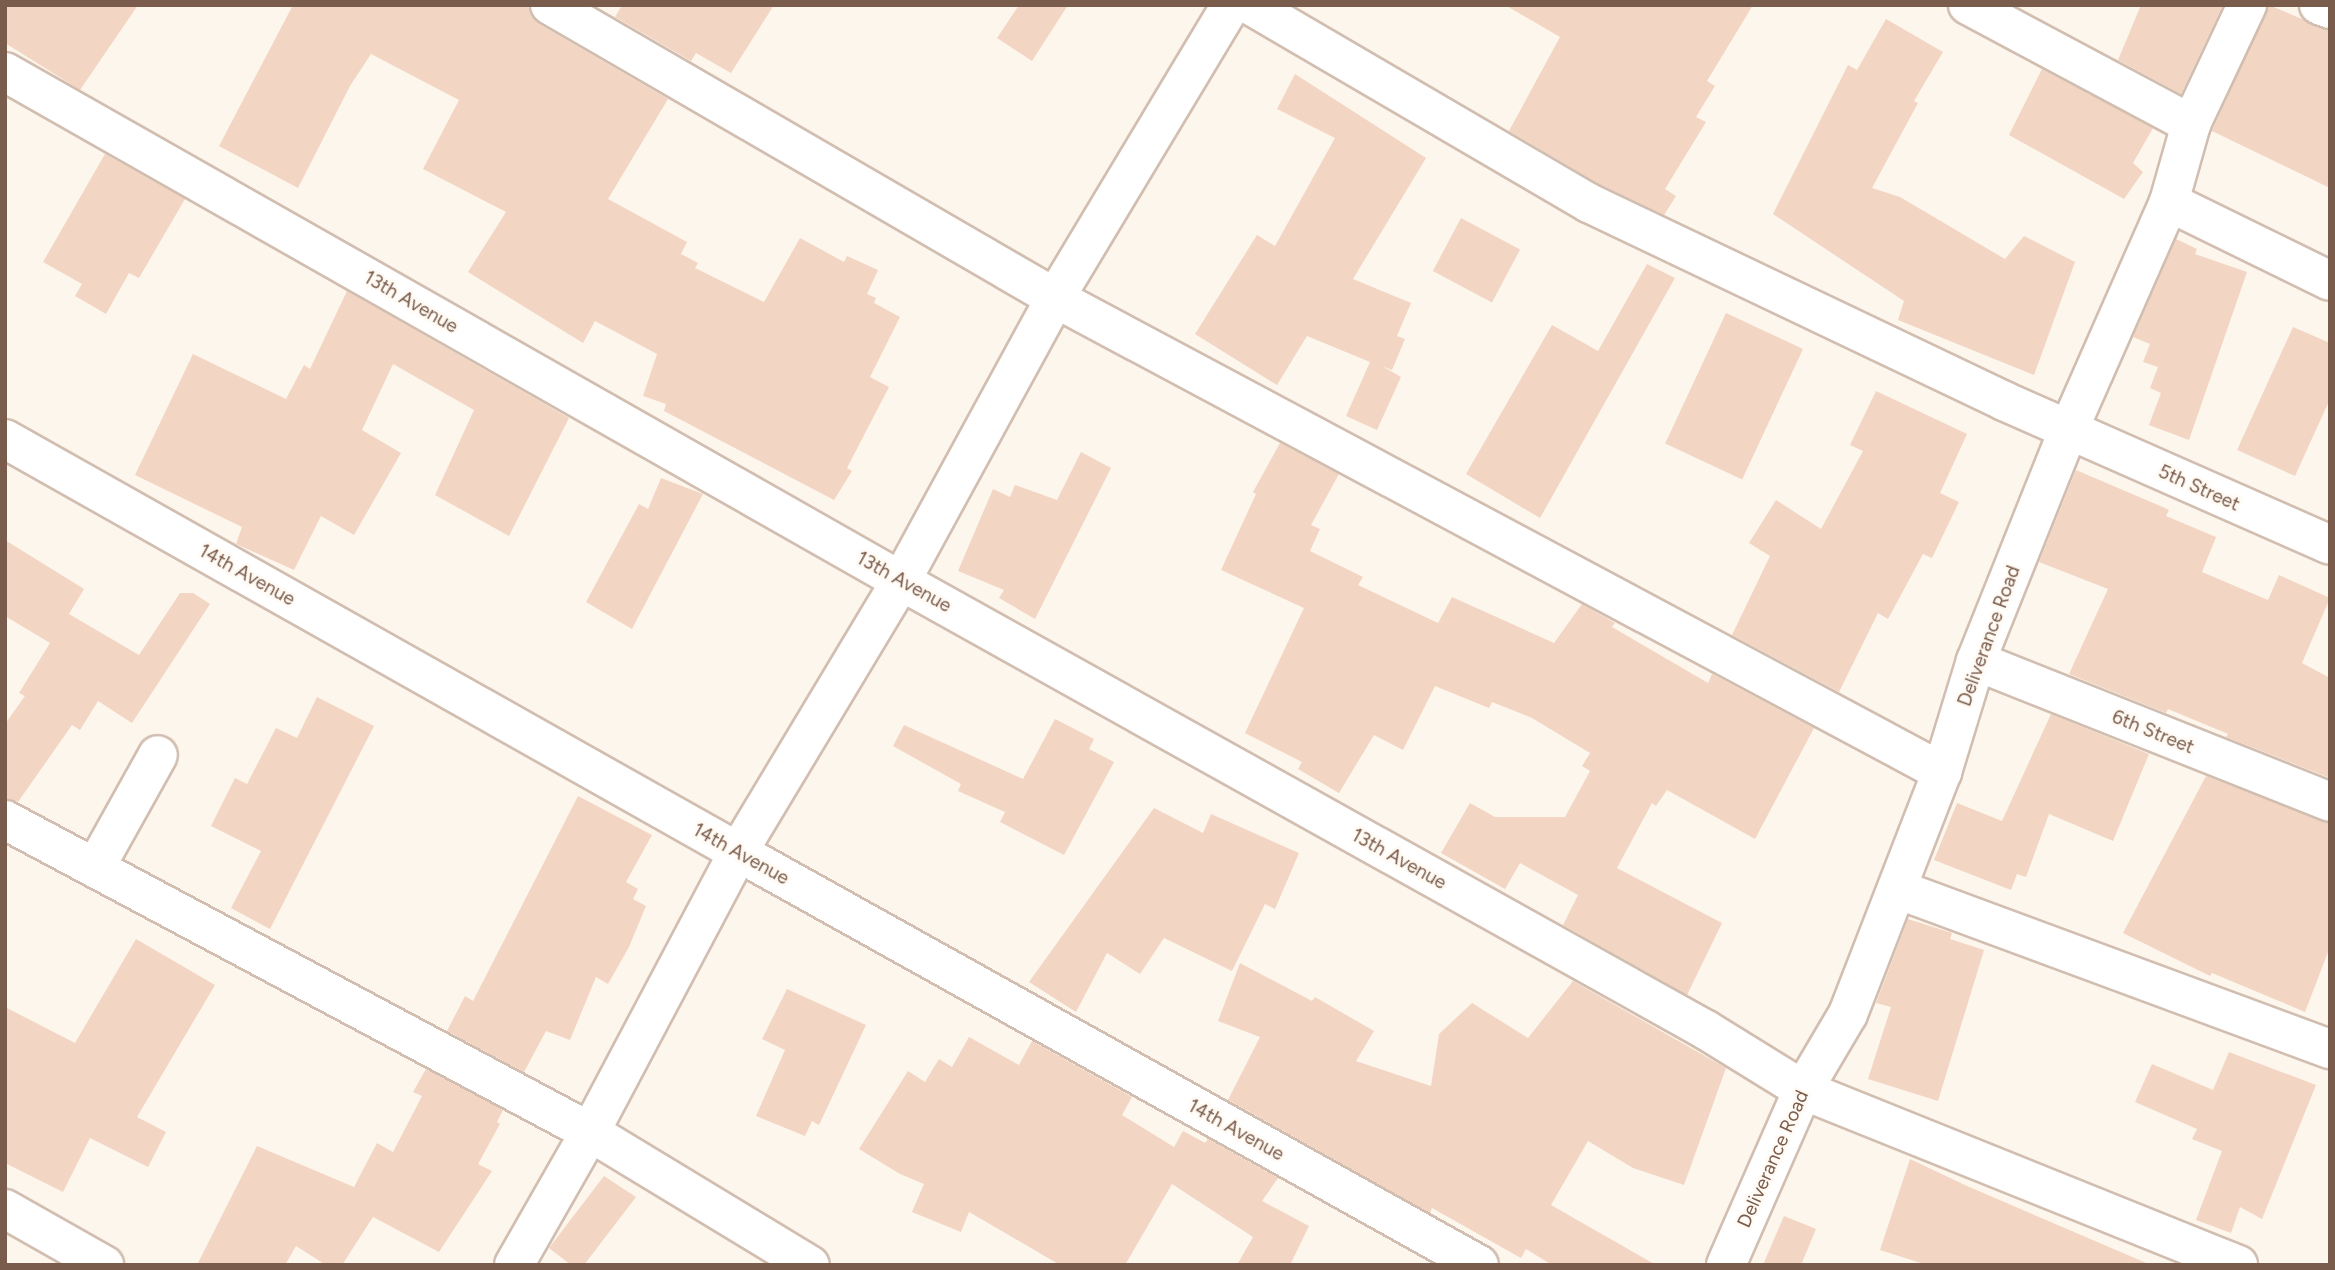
<!DOCTYPE html>
<html>
<head>
<meta charset="utf-8">
<style>
	body { margin:0 }
	#map { position:relative; width:2335px; height:1270px; overflow:hidden; background:#fdf6ec; font-family:Figtree,sans-serif }
	div>[style] { position:absolute }
	.building>* { inset:0; background:#f3d5c3; transform-origin:0 0 }
	.roads { filter:drop-shadow(2px 0 #d1beb0) drop-shadow(-2px 0 #d1beb0) drop-shadow(0 2px #d1beb0) drop-shadow(0 -2px #d1beb0) }
	.minor>* { height:38px; margin:-19px; padding:0 19px; transform-origin:19px; border-radius:19px; background:#fff }
	span { translate:-50% -50%; white-space:nowrap; text-align:center; line-height:1.15; -webkit-text-stroke:5px #fffaf3; paint-order:stroke }
	.street-label { font-size:19px; color:#7a5c4d }
	.frame { position:absolute; inset:0; border:7px solid #7a5c4d; pointer-events:none }
</style>
</head>
<body>
<div id="map">
	<div class="building">
		<i style="clip-path:polygon(5px 5px,138px 5px,80px 90px,5px 43px)"></i>
		<i style="clip-path:polygon(293px 5px,528px 5px,531px 16px,539px 24px,668px 99px,608px 199px,687px 242px,681px 254px,698px 263px,695px 268px,764px 302px,800px 238px,844px 262px,847px 256px,878px 270px,867px 294px,876px 298px,874px 303px,900px 317px,870px 377px,889px 387px,847px 468px,852px 471px,834px 500px,664px 411px,666px 404px,643px 396px,657px 354px,595px 321px,583px 343px,468px 272px,506px 212px,423px 169px,459px 100px,371px 54px,350px 86px,298px 188px,219px 146px)"></i>
		<i style="clip-path:polygon(622px 5px,774px 5px,731px 73px,696px 53px,691px 61px,615px 17px)"></i>
		<i style="clip-path:polygon(1019px 5px,1068px 5px,1032px 61px,997px 38px)"></i>
		<i style="clip-path:polygon(1505px 5px,1753px 5px,1707px 81px,1715px 86px,1696px 117px,1706px 122px,1665px 189px,1676px 196px,1664px 215px,1599px 184px,1509px 131px,1560px 37px)"></i>
		<i style="clip-path:polygon(2141px 5px,2223px 5px,2181px 94px,2118px 60px)"></i>
		<i style="clip-path:polygon(2269px 5px,2330px 31px,2330px 188px,2212px 131px)"></i>
		<i style="clip-path:polygon(1886px 19px,1943px 52px,1914px 101px,1918px 103px,1872px 188px,1900px 197px,2005px 259px,2024px 236px,2075px 262px,2034px 375px,1898px 320px,1904px 301px,1773px 214px,1848px 65px,1857px 70px)"></i>
		<i style="clip-path:polygon(2042px 69px,2153px 128px,2133px 163px,2143px 172px,2124px 199px,2009px 135px)"></i>
		<i style="clip-path:polygon(1295px 74px,1426px 158px,1353px 279px,1411px 303px,1397px 336px,1405px 339px,1392px 370px,1382px 366px,1401px 377px,1377px 430px,1346px 416px,1370px 362px,1307px 336px,1277px 385px,1195px 334px,1257px 235px,1275px 246px,1335px 138px,1277px 109px)"></i>
		<i style="clip-path:polygon(105px 154px,185px 199px,139px 278px,129px 273px,106px 314px,75px 296px,82px 284px,43px 262px)"></i>
		<i style="left:1461px;top:218px;width:67px;height:60px;rotate:28deg"></i>
		<i style="clip-path:polygon(2176px 239px,2197px 249px,2195px 254px,2247px 272px,2189px 440px,2149px 425px,2161px 393px,2150px 388px,2158px 367px,2143px 362px,2150px 344px,2133px 337px)"></i>
		<i style="clip-path:polygon(1647px 264px,1675px 278px,1540px 518px,1466px 474px,1552px 325px,1598px 351px)"></i>
		<i style="clip-path:polygon(347px 291px,569px 418px,509px 536px,435px 495px,474px 410px,393px 364px,362px 430px,401px 453px,354px 535px,321px 516px,294px 570px,236px 544px,242px 527px,135px 475px,193px 354px,286px 399px,304px 365px,310px 369px)"></i>
		<i style="left:1726px;top:313px;width:85px;height:144px;rotate:25deg"></i>
		<i style="clip-path:polygon(2293px 327px,2330px 343px,2330px 399px,2295px 476px,2237px 450px)"></i>
		<i style="clip-path:polygon(1876px 391px,1967px 434px,1940px 493px,1959px 502px,1932px 558px,1923px 554px,1888px 619px,1878px 613px,1839px 692px,1732px 635px,1770px 556px,1749px 543px,1776px 500px,1821px 529px,1863px 451px,1850px 445px)"></i>
		<i style="clip-path:polygon(1280px 443px,1339px 474px,1311px 525px,1320px 529px,1310px 551px,1363px 577px,1358px 585px,1438px 623px,1452px 597px,1554px 643px,1582px 604px,1615px 623px,1612px 627px,1708px 683px,1712px 674px,1814px 728px,1755px 839px,1667px 790px,1656px 806px,1652px 803px,1617px 868px,1722px 923px,1687px 995px,1563px 925px,1578px 895px,1520px 863px,1505px 889px,1441px 853px,1470px 803px,1495px 817px,1565px 817px,1590px 771px,1582px 766px,1590px 753px,1532px 718px,1492px 702px,1489px 708px,1435px 686px,1403px 750px,1374px 735px,1339px 793px,1298px 769px,1302px 762px,1245px 733px,1304px 608px,1221px 570px,1256px 494px,1253px 492px)"></i>
		<i style="clip-path:polygon(1081px 452px,1111px 468px,1035px 619px,999px 598px,1004px 590px,958px 571px,993px 489px,1010px 497px,1015px 485px,1057px 500px)"></i>
		<i style="clip-path:polygon(2076px 470px,2165px 508px,2169px 510px,2166px 516px,2216px 537px,2202px 572px,2268px 600px,2279px 575px,2330px 598px,2302px 663px,2330px 678px,2330px 778px,2226px 737px,2228px 734px,2168px 709px,2166px 713px,2069px 674px,2108px 589px,2039px 562px)"></i>
		<i style="clip-path:polygon(661px 478px,703px 494px,632px 629px,586px 602px,639px 504px,648px 509px)"></i>
		<i style="clip-path:polygon(5px 540px,84px 589px,69px 614px,139px 655px,180px 593px,193px 593px,210px 604px,132px 723px,98px 701px,80px 730px,72px 725px,18px 802px,5px 798px,5px 724px,25px 696px,19px 693px,50px 643px,5px 616px)"></i>
		<i style="clip-path:polygon(317px 697px,374px 726px,270px 929px,231px 908px,261px 851px,211px 826px,235px 778px,247px 784px,276px 728px,297px 738px)"></i>
		<i style="clip-path:polygon(2051px 714px,2149px 754px,2113px 841px,2049px 814px,2026px 877px,2017px 874px,2011px 890px,1934px 860px,1957px 803px,2002px 821px)"></i>
		<i style="clip-path:polygon(1055px 719px,1094px 739px,1089px 749px,1114px 762px,1064px 855px,1000px 822px,1005px 812px,958px 791px,961px 784px,893px 746px,904px 725px,1023px 779px)"></i>
		<i style="clip-path:polygon(2206px 776px,2330px 823px,2330px 947px,2305px 1012px,2212px 973px,2210px 976px,2123px 933px)"></i>
		<i style="clip-path:polygon(578px 796px,652px 835px,626px 882px,638px 889px,633px 899px,646px 906px,629px 947px,608px 984px,596px 977px,570px 1040px,546px 1031px,524px 1072px,447px 1031px,465px 996px,473px 1001px)"></i>
		<i style="clip-path:polygon(1154px 808px,1203px 833px,1211px 814px,1299px 853px,1275px 909px,1265px 904px,1232px 971px,1164px 938px,1140px 974px,1107px 953px,1076px 1012px,1029px 982px)"></i>
		<i style="clip-path:polygon(1908px 919px,1952px 933px,1950px 939px,1984px 950px,1938px 1101px,1868px 1079px,1891px 1007px,1876px 1003px)"></i>
		<i style="clip-path:polygon(136px 939px,215px 985px,137px 1117px,166px 1132px,148px 1167px,90px 1138px,63px 1192px,5px 1163px,5px 1007px,75px 1043px)"></i>
		<i style="clip-path:polygon(1240px 963px,1312px 1001px,1315px 997px,1374px 1031px,1356px 1061px,1431px 1086px,1439px 1034px,1472px 1003px,1528px 1038px,1573px 981px,1726px 1068px,1684px 1185px,1633px 1168px,1588px 1141px,1551px 1205px,1656px 1265px,1552px 1265px,1526px 1249px,1521px 1258px,1432px 1208px,1430px 1213px,1228px 1100px,1260px 1037px,1218px 1021px)"></i>
		<i style="clip-path:polygon(787px 989px,866px 1025px,819px 1125px,812px 1121px,805px 1136px,756px 1116px,785px 1050px,762px 1039px)"></i>
		<i style="clip-path:polygon(969px 1037px,1019px 1065px,1032px 1041px,1132px 1097px,1122px 1115px,1174px 1147px,1183px 1131px,1205px 1143px,1208px 1139px,1278px 1178px,1262px 1201px,1309px 1226px,1290px 1265px,1237px 1265px,1253px 1237px,1172px 1184px,1125px 1265px,1060px 1265px,969px 1212px,961px 1232px,912px 1212px,924px 1184px,900px 1174px,859px 1149px,908px 1071px,925px 1082px,939px 1059px,952px 1067px)"></i>
		<i style="clip-path:polygon(2229px 1052px,2316px 1085px,2262px 1219px,2240px 1207px,2231px 1233px,2196px 1220px,2222px 1151px,2192px 1139px,2197px 1129px,2135px 1102px,2152px 1064px,2213px 1090px)"></i>
		<i style="clip-path:polygon(426px 1069px,503px 1110px,497px 1122px,500px 1124px,478px 1164px,492px 1171px,439px 1252px,373px 1217px,342px 1265px,326px 1265px,296px 1246px,285px 1265px,197px 1265px,257px 1146px,354px 1187px,377px 1143px,393px 1152px,422px 1096px,413px 1092px)"></i>
		<i style="clip-path:polygon(1910px 1159px,1967px 1186px,2151px 1265px,1927px 1265px,1880px 1250px)"></i>
		<i style="clip-path:polygon(604px 1176px,636px 1197px,584px 1265px,571px 1265px,549px 1248px)"></i>
		<i style="clip-path:polygon(1784px 1216px,1816px 1229px,1801px 1265px,1763px 1265px)"></i>
	</div>
	<div class="roads">
		<div class="minor">
			<i style="left:550px;top:5px;width:584px;rotate:30.12deg"></i>
			<i style="left:1055px;top:298px;width:1006px;rotate:28.12deg"></i>
			<i style="left:1250px;top:5px;width:393px;rotate:30.3deg"></i>
			<i style="left:1589px;top:203px;width:460px;rotate:25.5deg"></i>
			<i style="left:2004px;top:401px;width:356px;rotate:23.8deg"></i>
			<i style="left:1968px;top:5px;width:253px;rotate:28.1deg"></i>
			<i style="left:2319px;top:5px;width:12px;rotate:20deg"></i>
			<i style="left:5px;top:72px;width:1030px;rotate:29.6deg"></i>
			<i style="left:901px;top:581px;width:922px;rotate:29.15deg"></i>
			<i style="left:1706px;top:1030px;width:114px;rotate:31.7deg"></i>
			<i style="left:1803px;top:1090px;width:469px;rotate:21.9deg"></i>
			<i style="left:2169px;top:202px;width:179px;rotate:26.1deg"></i>
			<i style="left:5px;top:439px;width:841px;rotate:29.4deg"></i>
			<i style="left:738px;top:852px;width:848px;rotate:29.13deg"></i>
			<i style="left:1976px;top:661px;width:381px;rotate:21.7deg"></i>
			<i style="left:5px;top:820px;width:663px;rotate:28.07deg"></i>
			<i style="left:590px;top:1132px;width:257px;rotate:31.2deg"></i>
			<i style="left:95px;top:868px;width:129px;rotate:-60.9deg"></i>
			<i style="left:1897px;top:889px;width:462px;rotate:20.3deg"></i>
			<i style="left:5px;top:1209px;width:114px;rotate:29.5deg"></i>
			<i style="left:514px;top:1265px;width:153px;rotate:-60.3deg"></i>
			<i style="left:590px;top:1132px;width:317px;rotate:-62.1deg"></i>
			<i style="left:738px;top:852px;width:316px;rotate:-59deg"></i>
			<i style="left:901px;top:581px;width:322px;rotate:-61.4deg"></i>
			<i style="left:1055px;top:298px;width:342px;rotate:-59deg"></i>
			<i style="left:1726px;top:1265px;width:191px;rotate:-66.3deg"></i>
			<i style="left:1803px;top:1090px;width:88px;rotate:-59.4deg"></i>
			<i style="left:1848px;top:1014px;width:260px;rotate:-68.8deg"></i>
			<i style="left:1942px;top:772px;width:116px;rotate:-73deg"></i>
			<i style="left:1976px;top:661px;width:248px;rotate:-68.2deg"></i>
			<i style="left:2068px;top:431px;width:250px;rotate:-66.2deg"></i>
			<i style="left:2169px;top:202px;width:81px;rotate:-74.2deg"></i>
			<i style="left:2191px;top:124px;width:132px;rotate:-64.8deg"></i>
		</div>
	</div>
	<div class="street-label">
		<span style="left:411px;top:302px;rotate:30deg">13th Avenue</span>
		<span style="left:2199px;top:488px;rotate:24deg">5th Street</span>
		<span style="left:247px;top:575px;rotate:29deg">14th Avenue</span>
		<span style="left:904px;top:582px;rotate:29deg">13th Avenue</span>
		<span style="left:1989px;top:636px;rotate:-70deg">Deliverance Road</span>
		<span style="left:2153px;top:732px;rotate:22deg">6th Street</span>
		<span style="left:741px;top:854px;rotate:29deg">14th Avenue</span>
		<span style="left:1399px;top:859px;rotate:29deg">13th Avenue</span>
		<span style="left:1236px;top:1130px;rotate:29deg">14th Avenue</span>
		<span style="left:1773px;top:1159px;rotate:-66deg">Deliverance Road</span>
	</div>
	<div class="frame"></div>
</div>
</body>
</html>
